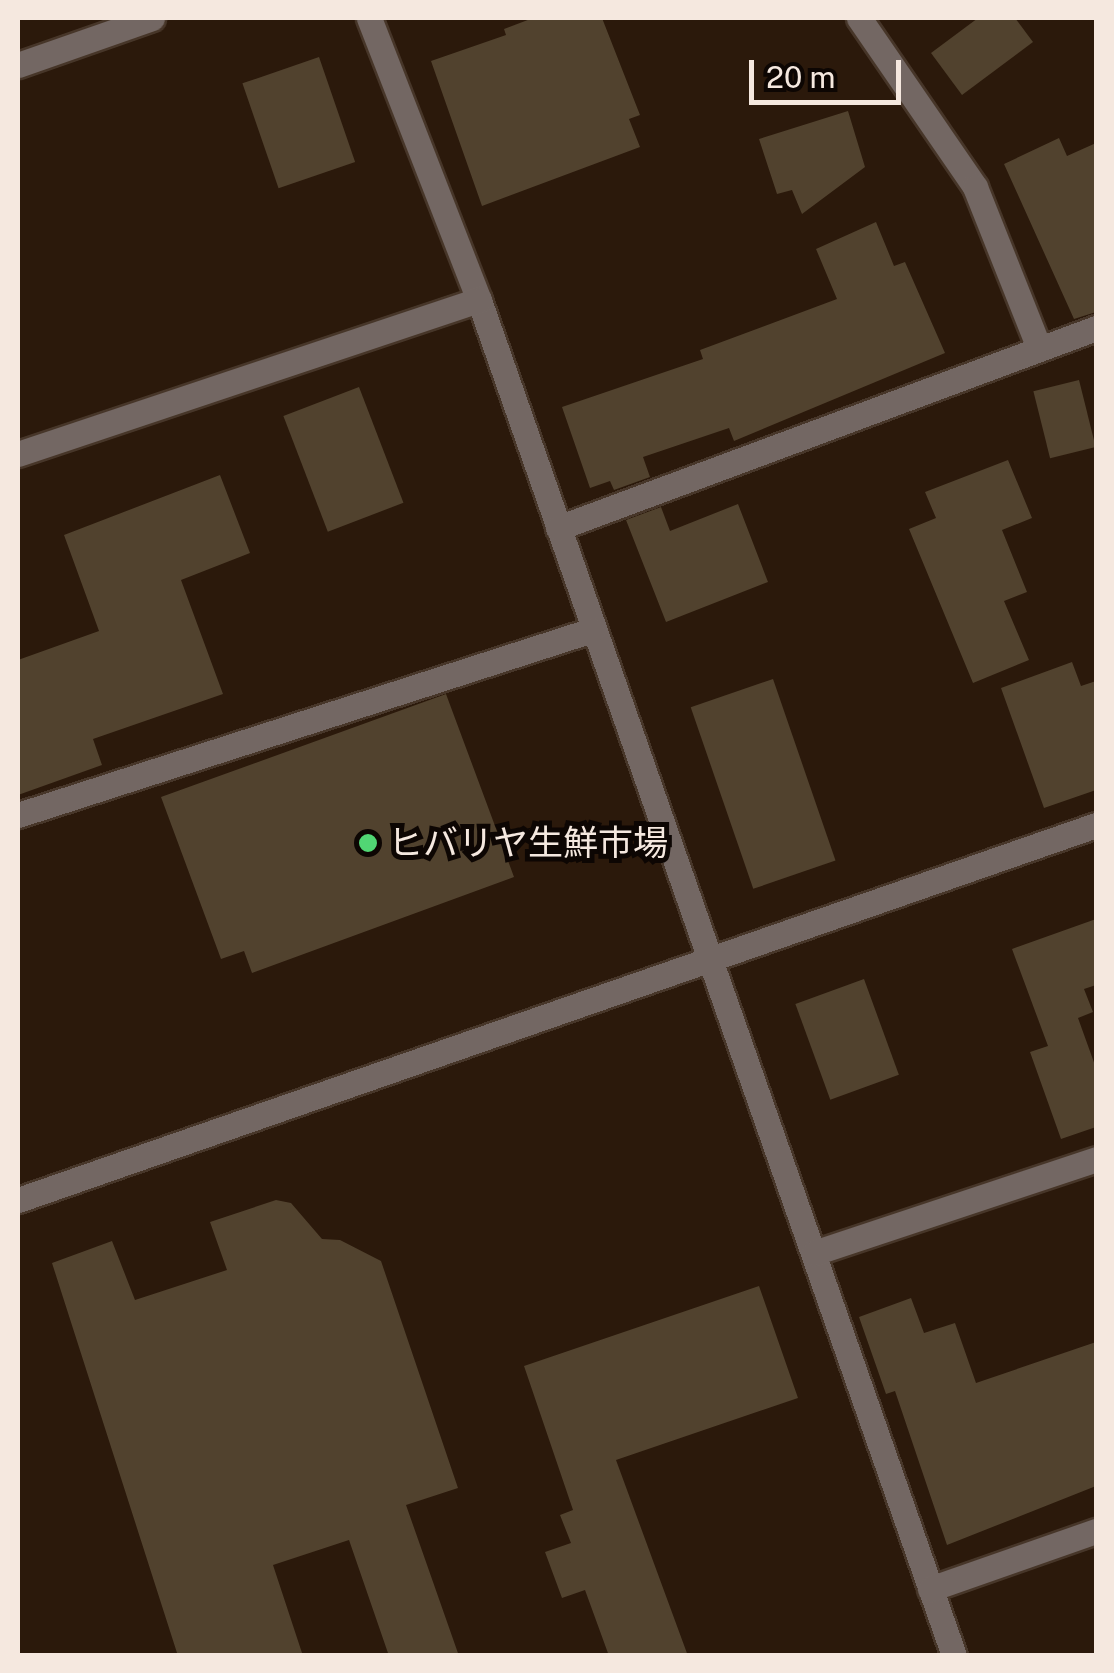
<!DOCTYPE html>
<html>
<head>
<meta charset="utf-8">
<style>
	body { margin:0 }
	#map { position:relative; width:1114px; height:1673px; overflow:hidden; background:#2b190b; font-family:"Public Sans","Noto Sans JP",sans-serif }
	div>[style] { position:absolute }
	.building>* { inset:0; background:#51422e; transform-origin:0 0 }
	.roads { filter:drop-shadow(2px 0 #473629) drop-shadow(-2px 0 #473629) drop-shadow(0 2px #473629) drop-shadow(0 -2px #473629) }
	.minor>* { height:25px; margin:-12.5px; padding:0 12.5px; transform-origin:12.5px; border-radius:12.5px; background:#736763 }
	.dots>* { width:28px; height:28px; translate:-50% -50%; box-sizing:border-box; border:5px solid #0d0603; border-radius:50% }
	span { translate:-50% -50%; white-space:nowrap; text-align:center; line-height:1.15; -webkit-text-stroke:10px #0d0603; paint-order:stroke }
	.poi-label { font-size:35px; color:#f5e8df }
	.left { translate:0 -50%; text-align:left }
	.frame { position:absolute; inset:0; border:20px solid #f5e8df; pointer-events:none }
	.scale { position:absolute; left:749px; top:60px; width:152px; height:45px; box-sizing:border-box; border:5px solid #f5e8df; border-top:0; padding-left:12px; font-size:30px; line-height:35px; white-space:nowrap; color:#f5e8df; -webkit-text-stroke:8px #0d0603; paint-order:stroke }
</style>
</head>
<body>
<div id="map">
	<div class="building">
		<i style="clip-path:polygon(533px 18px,602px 18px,640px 115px,629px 119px,640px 147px,482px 206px,431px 61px,506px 35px,504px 29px)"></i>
		<i style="clip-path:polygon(978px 18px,1015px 18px,1033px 42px,962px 95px,931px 53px)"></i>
		<i style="left:319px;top:57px;width:111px;height:81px;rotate:71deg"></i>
		<i style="clip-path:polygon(848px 111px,865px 167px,802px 214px,792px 190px,777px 194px,759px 139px)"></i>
		<i style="clip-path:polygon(1059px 138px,1067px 156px,1096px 143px,1096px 312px,1074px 319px,1004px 164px)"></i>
		<i style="clip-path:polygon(876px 222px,894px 266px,905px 262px,945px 353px,734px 441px,729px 428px,643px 457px,650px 477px,614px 490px,610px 481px,590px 488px,562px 407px,703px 359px,700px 350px,837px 299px,816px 249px)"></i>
		<i style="left:1079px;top:380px;width:69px;height:47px;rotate:76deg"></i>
		<i style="left:359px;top:387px;width:124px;height:81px;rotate:69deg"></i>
		<i style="clip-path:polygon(1008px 460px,1032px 518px,1002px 530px,1027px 592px,1004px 601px,1029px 660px,973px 683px,909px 529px,936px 518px,925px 492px)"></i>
		<i style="clip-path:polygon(220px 475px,250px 553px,181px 580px,223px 694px,93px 739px,102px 765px,18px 795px,18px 660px,99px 631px,64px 535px)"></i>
		<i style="clip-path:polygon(738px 504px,768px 582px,666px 622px,626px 520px,661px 507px,670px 531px)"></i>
		<i style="clip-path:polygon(1072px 662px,1081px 686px,1096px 681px,1096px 790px,1044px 808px,1001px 688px)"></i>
		<i style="left:773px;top:679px;width:192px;height:87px;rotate:71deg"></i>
		<i style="clip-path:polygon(446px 694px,514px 877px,252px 973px,244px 951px,221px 959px,161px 797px)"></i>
		<i style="clip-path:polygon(1096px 919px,1096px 985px,1084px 989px,1093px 1012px,1078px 1018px,1096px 1068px,1096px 1127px,1061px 1139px,1030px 1052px,1048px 1046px,1012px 949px)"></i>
		<i style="left:864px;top:979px;width:102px;height:73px;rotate:70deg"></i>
		<i style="clip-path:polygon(276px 1200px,291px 1203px,322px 1239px,340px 1240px,381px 1261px,458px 1488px,406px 1505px,459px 1656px,389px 1656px,349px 1540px,273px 1565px,303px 1656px,178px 1656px,52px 1263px,112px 1241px,135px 1300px,227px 1270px,210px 1222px)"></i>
		<i style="clip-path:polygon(759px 1286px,798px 1398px,616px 1460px,688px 1656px,609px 1656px,585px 1590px,562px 1598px,545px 1552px,571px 1543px,560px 1515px,573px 1510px,524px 1366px)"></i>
		<i style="clip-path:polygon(911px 1298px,924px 1333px,955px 1323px,976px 1383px,1096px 1342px,1096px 1486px,947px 1545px,895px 1391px,886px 1394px,859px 1317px)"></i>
	</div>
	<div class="roads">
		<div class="minor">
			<i style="left:369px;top:18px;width:303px;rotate:68.7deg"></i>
			<i style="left:479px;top:300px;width:1437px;rotate:70.69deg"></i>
			<i style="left:859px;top:18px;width:205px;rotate:55.5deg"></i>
			<i style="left:975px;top:187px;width:173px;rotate:68.3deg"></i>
			<i style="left:18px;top:65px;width:142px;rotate:-19.3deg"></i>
			<i style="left:18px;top:454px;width:486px;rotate:-18.5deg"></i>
			<i style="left:558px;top:528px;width:574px;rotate:-20.39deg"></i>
			<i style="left:18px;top:815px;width:603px;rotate:-17.86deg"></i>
			<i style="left:18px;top:1200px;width:1141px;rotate:-19.18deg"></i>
			<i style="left:814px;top:1253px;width:297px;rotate:-18.4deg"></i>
			<i style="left:930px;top:1589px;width:176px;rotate:-19.3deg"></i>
		</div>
	</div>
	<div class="dots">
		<i style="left:368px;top:843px;background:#51d674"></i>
	</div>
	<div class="poi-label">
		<span class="left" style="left:388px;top:843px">ヒバリヤ生鮮市場</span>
	</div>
	<div class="frame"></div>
	<div class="scale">20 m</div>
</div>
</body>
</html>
